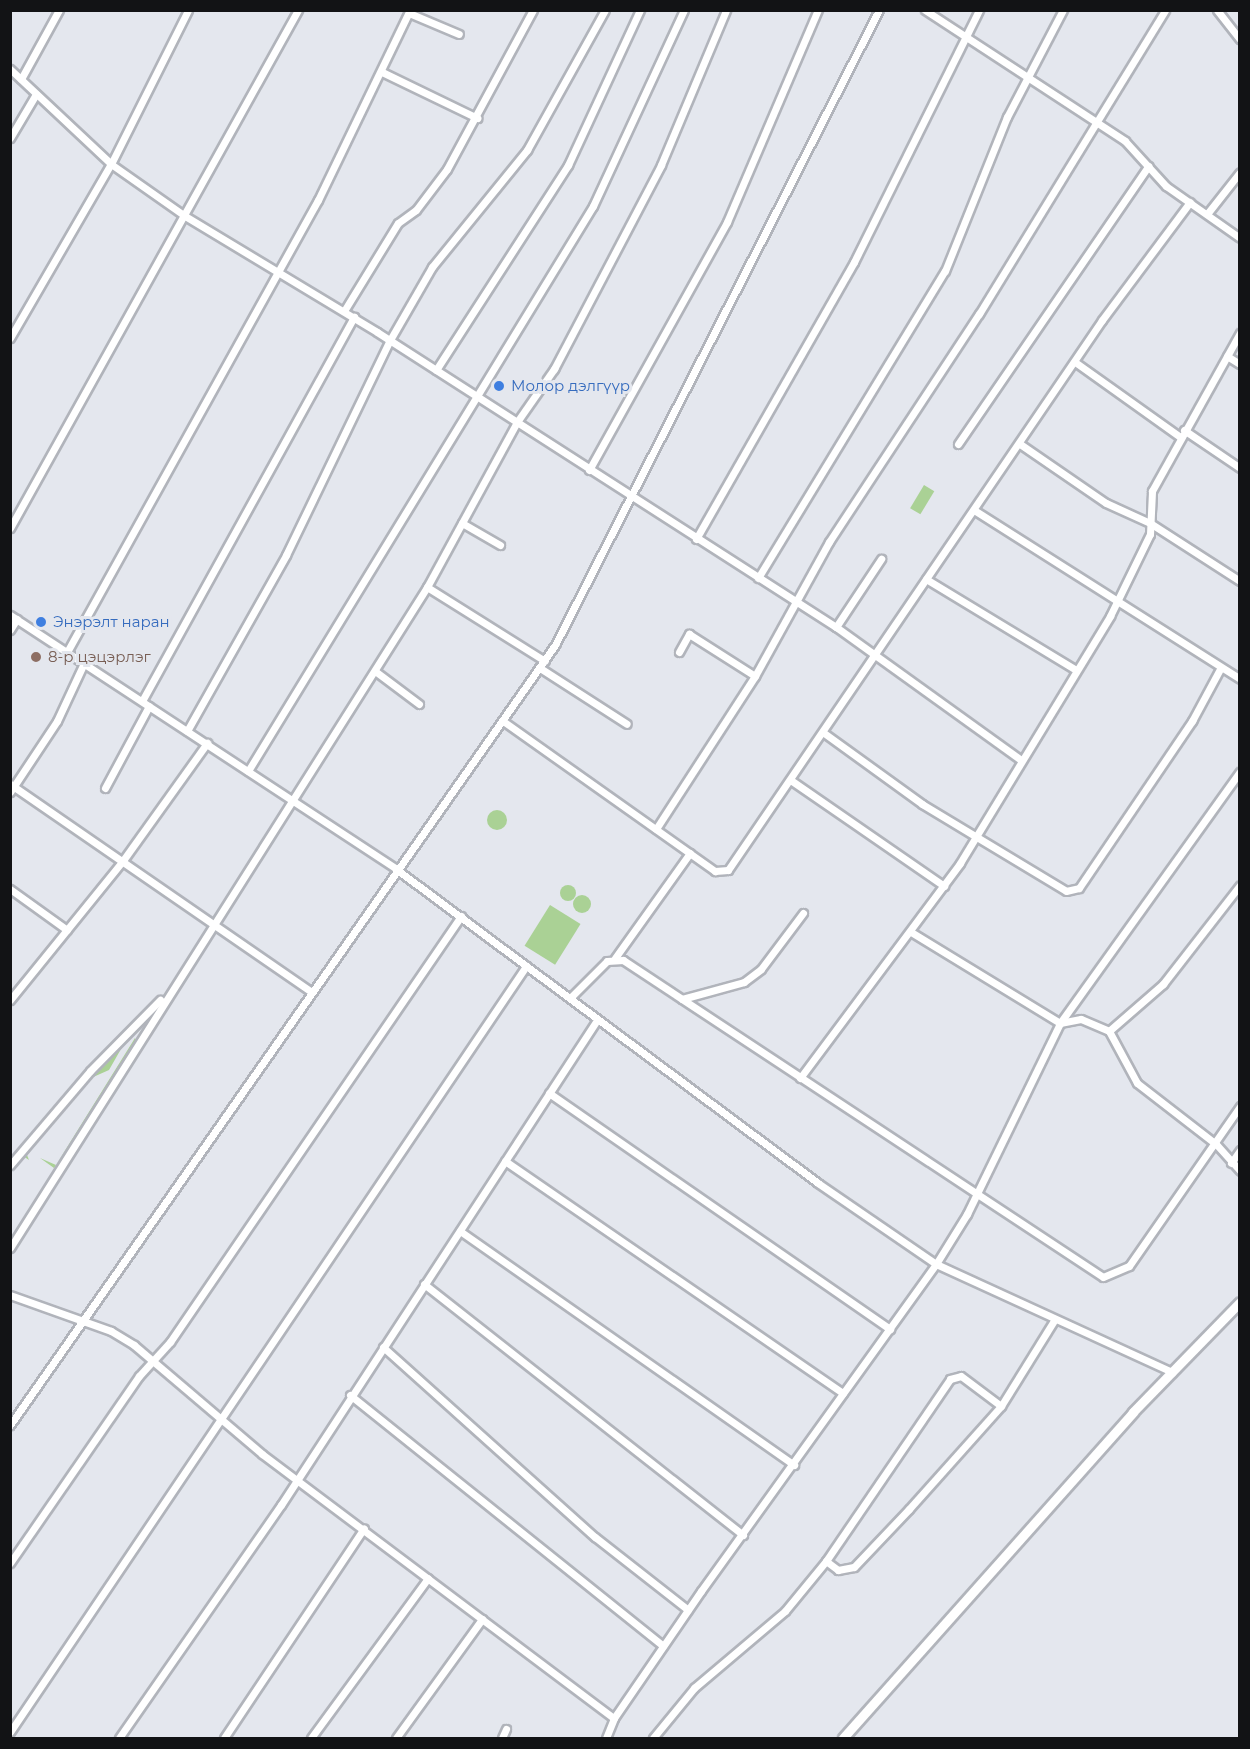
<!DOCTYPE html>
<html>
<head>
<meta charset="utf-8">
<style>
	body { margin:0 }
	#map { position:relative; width:1250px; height:1749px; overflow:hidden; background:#e4e7ee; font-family:Montserrat,sans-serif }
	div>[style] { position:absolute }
	.green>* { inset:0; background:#aad195; transform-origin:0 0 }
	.round { border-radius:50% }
	.roads { filter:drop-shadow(2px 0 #b1b4bb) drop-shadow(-2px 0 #b1b4bb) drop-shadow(0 2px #b1b4bb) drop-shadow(0 -2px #b1b4bb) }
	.street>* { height:7px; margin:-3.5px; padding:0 3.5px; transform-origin:3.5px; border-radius:3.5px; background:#fff }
	.secondary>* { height:9px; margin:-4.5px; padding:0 4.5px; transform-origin:4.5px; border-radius:4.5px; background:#fff }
	.dots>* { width:16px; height:16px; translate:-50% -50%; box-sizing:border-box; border:3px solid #e4e7ee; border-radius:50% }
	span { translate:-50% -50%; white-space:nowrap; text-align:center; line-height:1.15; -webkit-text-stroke:6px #e4e7ee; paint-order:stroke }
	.shop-label { font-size:15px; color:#366cbe }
	.left { translate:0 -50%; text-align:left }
	.education-label { font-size:15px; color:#785e54 }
	.frame { position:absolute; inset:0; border:12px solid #121315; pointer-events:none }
</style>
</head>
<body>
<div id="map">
	<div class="green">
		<i style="left:924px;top:485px;width:12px;height:27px;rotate:31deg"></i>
		<i class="round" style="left:487px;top:810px;width:20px;height:20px"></i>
		<i class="round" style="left:560px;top:885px;width:16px;height:16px"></i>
		<i class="round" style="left:573px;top:895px;width:18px;height:18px"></i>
		<i style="left:550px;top:905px;width:36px;height:48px;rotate:32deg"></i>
		<i style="clip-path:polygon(129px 1035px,109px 1070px,91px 1078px,27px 1155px,29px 1160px,23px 1156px,122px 1042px)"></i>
		<i style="clip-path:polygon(135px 1038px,136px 1043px,54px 1168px,40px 1158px,56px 1165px)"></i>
	</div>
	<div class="roads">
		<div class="street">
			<i style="left:925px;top:10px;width:239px;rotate:33.2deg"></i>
			<i style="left:1125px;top:141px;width:61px;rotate:47.7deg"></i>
			<i style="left:1166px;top:186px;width:90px;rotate:35.1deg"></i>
			<i style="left:1217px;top:10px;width:37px;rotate:52deg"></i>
			<i style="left:409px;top:13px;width:54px;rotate:22.8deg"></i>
			<i style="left:10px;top:69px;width:139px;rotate:43.2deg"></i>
			<i style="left:111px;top:164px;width:90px;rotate:35.1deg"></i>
			<i style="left:185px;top:216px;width:224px;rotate:31.1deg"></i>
			<i style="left:377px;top:332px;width:546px;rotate:32.73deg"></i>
			<i style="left:836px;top:627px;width:228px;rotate:35.7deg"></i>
			<i style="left:382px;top:72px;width:106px;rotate:25.8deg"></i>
			<i style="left:21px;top:79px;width:79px;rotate:-61.2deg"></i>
			<i style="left:10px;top:138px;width:51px;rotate:-59.4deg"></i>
			<i style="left:1207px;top:214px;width:53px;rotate:-51.8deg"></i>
			<i style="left:344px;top:311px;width:103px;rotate:-58.5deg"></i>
			<i style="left:398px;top:223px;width:22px;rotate:-36deg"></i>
			<i style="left:416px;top:210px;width:51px;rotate:-52.9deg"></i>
			<i style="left:447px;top:169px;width:181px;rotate:-61.6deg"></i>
			<i style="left:10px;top:338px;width:201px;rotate:-59.9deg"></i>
			<i style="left:111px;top:164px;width:172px;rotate:-63.4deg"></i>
			<i style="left:1227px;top:356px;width:15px;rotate:32deg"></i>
			<i style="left:1075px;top:362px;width:129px;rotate:35.5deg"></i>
			<i style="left:436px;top:370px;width:244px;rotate:-57.2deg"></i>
			<i style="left:568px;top:165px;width:171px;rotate:-65.1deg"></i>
			<i style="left:1184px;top:430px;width:68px;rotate:34.2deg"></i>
			<i style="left:958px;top:444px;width:337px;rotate:-55.6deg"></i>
			<i style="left:1020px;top:444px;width:104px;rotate:34.5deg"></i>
			<i style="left:1106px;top:503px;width:48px;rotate:24.4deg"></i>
			<i style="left:1150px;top:523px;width:107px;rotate:32.8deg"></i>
			<i style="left:589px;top:470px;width:284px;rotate:-60.9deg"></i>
			<i style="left:727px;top:222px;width:231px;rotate:-66.8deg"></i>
			<i style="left:974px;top:510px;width:315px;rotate:32.4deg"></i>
			<i style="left:462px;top:523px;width:44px;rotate:30.1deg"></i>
			<i style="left:10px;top:528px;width:593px;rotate:-60.93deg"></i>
			<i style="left:696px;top:539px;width:319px;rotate:-60.3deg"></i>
			<i style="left:854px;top:262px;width:281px;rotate:-63.6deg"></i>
			<i style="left:758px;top:578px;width:359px;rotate:-58.7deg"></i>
			<i style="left:945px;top:271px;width:166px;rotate:-68.1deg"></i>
			<i style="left:1007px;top:117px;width:121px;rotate:-62.4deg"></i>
			<i style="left:926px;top:579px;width:175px;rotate:31.2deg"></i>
			<i style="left:427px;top:587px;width:139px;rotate:32.1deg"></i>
			<i style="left:10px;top:615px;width:462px;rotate:33.3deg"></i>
			<i style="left:396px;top:869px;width:526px;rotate:36.65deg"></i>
			<i style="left:818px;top:1183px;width:143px;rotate:34.5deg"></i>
			<i style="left:936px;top:1264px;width:260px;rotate:24.6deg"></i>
			<i style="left:836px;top:627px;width:82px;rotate:-56.5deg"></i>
			<i style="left:10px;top:630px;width:13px;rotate:-58deg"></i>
			<i style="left:67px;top:652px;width:517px;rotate:-60.96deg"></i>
			<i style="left:318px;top:200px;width:211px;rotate:-64.2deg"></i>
			<i style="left:679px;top:652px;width:21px;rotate:-61deg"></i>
			<i style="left:689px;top:634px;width:78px;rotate:32.5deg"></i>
			<i style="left:540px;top:668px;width:103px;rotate:32.8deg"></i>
			<i style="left:375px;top:671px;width:55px;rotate:36.9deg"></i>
			<i style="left:142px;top:701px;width:439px;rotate:-61.1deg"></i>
			<i style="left:503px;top:721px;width:260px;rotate:35.3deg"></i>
			<i style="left:715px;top:871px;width:13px;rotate:-4deg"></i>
			<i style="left:728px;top:870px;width:665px;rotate:-55.78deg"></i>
			<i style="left:1102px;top:320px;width:147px;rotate:-53.3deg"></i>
			<i style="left:187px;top:731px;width:202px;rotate:-60.6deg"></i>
			<i style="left:286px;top:555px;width:239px;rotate:-64.2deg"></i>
			<i style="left:390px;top:340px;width:84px;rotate:-60.1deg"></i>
			<i style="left:432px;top:267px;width:151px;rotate:-50.9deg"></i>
			<i style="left:527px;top:150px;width:160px;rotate:-60.9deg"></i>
			<i style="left:824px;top:733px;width:121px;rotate:35.9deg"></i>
			<i style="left:922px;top:804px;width:168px;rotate:31.1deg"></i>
			<i style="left:1066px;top:891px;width:13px;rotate:-13deg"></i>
			<i style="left:1079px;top:888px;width:202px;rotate:-55.9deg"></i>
			<i style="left:1192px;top:721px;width:59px;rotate:-61.7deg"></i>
			<i style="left:248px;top:771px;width:662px;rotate:-58.59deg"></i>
			<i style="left:593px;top:206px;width:216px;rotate:-65.1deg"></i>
			<i style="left:792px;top:781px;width:185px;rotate:34.6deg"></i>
			<i style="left:10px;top:784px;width:364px;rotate:34.6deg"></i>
			<i style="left:105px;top:788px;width:93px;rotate:-61.8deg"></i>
			<i style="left:10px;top:792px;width:85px;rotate:-56.5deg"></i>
			<i style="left:57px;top:721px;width:64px;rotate:-65deg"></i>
			<i style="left:656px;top:829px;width:182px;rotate:-57.1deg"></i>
			<i style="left:755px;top:676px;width:153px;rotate:-61.1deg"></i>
			<i style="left:829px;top:542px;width:273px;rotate:-56.7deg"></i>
			<i style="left:979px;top:314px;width:356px;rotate:-58.5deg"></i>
			<i style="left:10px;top:889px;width:70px;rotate:35.7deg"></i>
			<i style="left:911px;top:932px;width:175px;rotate:31.4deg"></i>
			<i style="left:1060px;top:1023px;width:21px;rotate:-11deg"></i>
			<i style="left:1081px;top:1019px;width:30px;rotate:23deg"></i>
			<i style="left:1109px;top:1031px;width:59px;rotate:61.7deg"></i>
			<i style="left:1137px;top:1083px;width:100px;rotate:37.7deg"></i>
			<i style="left:1216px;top:1144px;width:36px;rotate:48deg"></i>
			<i style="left:615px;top:958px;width:129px;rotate:-54.5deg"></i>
			<i style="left:570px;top:998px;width:52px;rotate:-45deg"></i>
			<i style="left:607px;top:961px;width:16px;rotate:-4deg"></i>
			<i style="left:623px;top:960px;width:575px;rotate:33.44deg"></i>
			<i style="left:1103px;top:1277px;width:28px;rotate:-23deg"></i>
			<i style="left:1129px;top:1266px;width:195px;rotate:-55.2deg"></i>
			<i style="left:682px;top:999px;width:64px;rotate:-15.3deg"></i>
			<i style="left:744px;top:982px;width:21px;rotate:-37deg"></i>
			<i style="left:761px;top:969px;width:70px;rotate:-53.1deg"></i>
			<i style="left:10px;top:1000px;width:181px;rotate:-51deg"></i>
			<i style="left:124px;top:859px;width:143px;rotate:-54.4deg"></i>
			<i style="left:1109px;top:1031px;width:72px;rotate:-41deg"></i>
			<i style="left:1163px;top:984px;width:125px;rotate:-52.1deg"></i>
			<i style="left:800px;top:1078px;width:268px;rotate:-53.3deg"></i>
			<i style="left:960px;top:863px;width:289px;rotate:-58.7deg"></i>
			<i style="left:1110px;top:616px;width:91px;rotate:-64deg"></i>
			<i style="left:1150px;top:534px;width:43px;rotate:-87.3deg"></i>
			<i style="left:1152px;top:491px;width:181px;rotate:-60.9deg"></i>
			<i style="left:549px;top:1093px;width:415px;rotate:34.7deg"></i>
			<i style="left:505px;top:1161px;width:410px;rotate:34.5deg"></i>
			<i style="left:1231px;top:1163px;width:16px;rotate:-55deg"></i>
			<i style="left:10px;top:1165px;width:123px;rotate:-49.6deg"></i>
			<i style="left:90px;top:1071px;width:100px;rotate:-45.4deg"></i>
			<i style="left:460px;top:1231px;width:408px;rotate:35deg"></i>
			<i style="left:10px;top:1248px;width:782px;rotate:-57.75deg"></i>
			<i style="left:427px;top:587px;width:188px;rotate:-61.4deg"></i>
			<i style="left:517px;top:422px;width:65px;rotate:-55.1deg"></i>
			<i style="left:554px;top:369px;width:230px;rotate:-62.3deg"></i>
			<i style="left:661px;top:165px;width:168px;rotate:-67.2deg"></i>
			<i style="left:424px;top:1284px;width:406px;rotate:38.2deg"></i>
			<i style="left:10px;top:1295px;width:107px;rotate:19.6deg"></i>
			<i style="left:111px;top:1331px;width:27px;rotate:31deg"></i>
			<i style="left:134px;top:1345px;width:168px;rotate:40.4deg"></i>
			<i style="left:262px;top:1454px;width:440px;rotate:36.9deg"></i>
			<i style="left:383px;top:1347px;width:285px;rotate:41.9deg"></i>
			<i style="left:595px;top:1537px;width:118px;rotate:38.1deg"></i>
			<i style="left:350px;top:1395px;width:401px;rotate:38.7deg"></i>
			<i style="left:10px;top:1425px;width:952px;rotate:-55.06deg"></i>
			<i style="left:555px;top:645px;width:713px;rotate:-62.97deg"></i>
			<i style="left:826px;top:1561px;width:15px;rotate:37deg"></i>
			<i style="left:838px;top:1570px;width:16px;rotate:-11deg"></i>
			<i style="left:854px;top:1567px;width:80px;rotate:-46.5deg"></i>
			<i style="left:909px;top:1509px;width:138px;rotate:-48.2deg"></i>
			<i style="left:1001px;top:1406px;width:102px;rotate:-58.2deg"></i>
			<i style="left:10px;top:1563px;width:227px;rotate:-55.4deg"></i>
			<i style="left:139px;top:1376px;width:46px;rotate:-47.6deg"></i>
			<i style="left:170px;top:1342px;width:516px;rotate:-55.66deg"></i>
			<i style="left:10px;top:1732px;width:924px;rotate:-56.03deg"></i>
			<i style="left:119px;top:1738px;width:284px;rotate:-55.2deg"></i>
			<i style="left:281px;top:1505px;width:579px;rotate:-56.91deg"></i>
			<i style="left:224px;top:1738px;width:252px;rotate:-56.3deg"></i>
			<i style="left:311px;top:1738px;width:198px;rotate:-53.8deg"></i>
			<i style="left:396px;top:1738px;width:147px;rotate:-54.1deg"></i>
			<i style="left:502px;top:1738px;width:10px;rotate:-66deg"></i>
			<i style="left:606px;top:1738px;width:22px;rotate:-68deg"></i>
			<i style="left:614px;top:1718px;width:154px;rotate:-55.6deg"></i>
			<i style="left:701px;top:1591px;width:403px;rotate:-54.3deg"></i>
			<i style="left:936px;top:1264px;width:59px;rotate:-58.2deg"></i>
			<i style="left:967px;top:1214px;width:212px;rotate:-64deg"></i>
			<i style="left:1060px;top:1023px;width:309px;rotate:-54.4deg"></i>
			<i style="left:653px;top:1738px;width:65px;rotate:-50.6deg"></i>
			<i style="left:694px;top:1688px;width:119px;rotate:-40.2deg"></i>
			<i style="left:785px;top:1611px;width:65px;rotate:-50.6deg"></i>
			<i style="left:826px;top:1561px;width:220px;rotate:-55.7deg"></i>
			<i style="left:950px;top:1379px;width:11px;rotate:-15deg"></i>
			<i style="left:961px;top:1376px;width:50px;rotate:36.9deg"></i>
		</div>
		<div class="secondary">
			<i style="left:843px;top:1738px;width:436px;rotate:-48.3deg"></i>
			<i style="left:1133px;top:1412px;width:153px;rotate:-45.8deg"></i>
		</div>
	</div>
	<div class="dots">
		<i style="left:499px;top:386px;background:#3f7fe0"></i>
		<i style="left:41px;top:622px;background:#3f7fe0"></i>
		<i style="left:36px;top:657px;background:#8d6e63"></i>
	</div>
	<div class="shop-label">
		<span class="left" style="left:511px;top:386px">Молор дэлгүүр</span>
		<span class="left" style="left:53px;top:622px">Энэрэлт наран</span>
	</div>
	<div class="education-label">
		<span class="left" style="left:48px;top:657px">8-р цэцэрлэг</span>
	</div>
	<div class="frame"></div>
</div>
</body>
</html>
